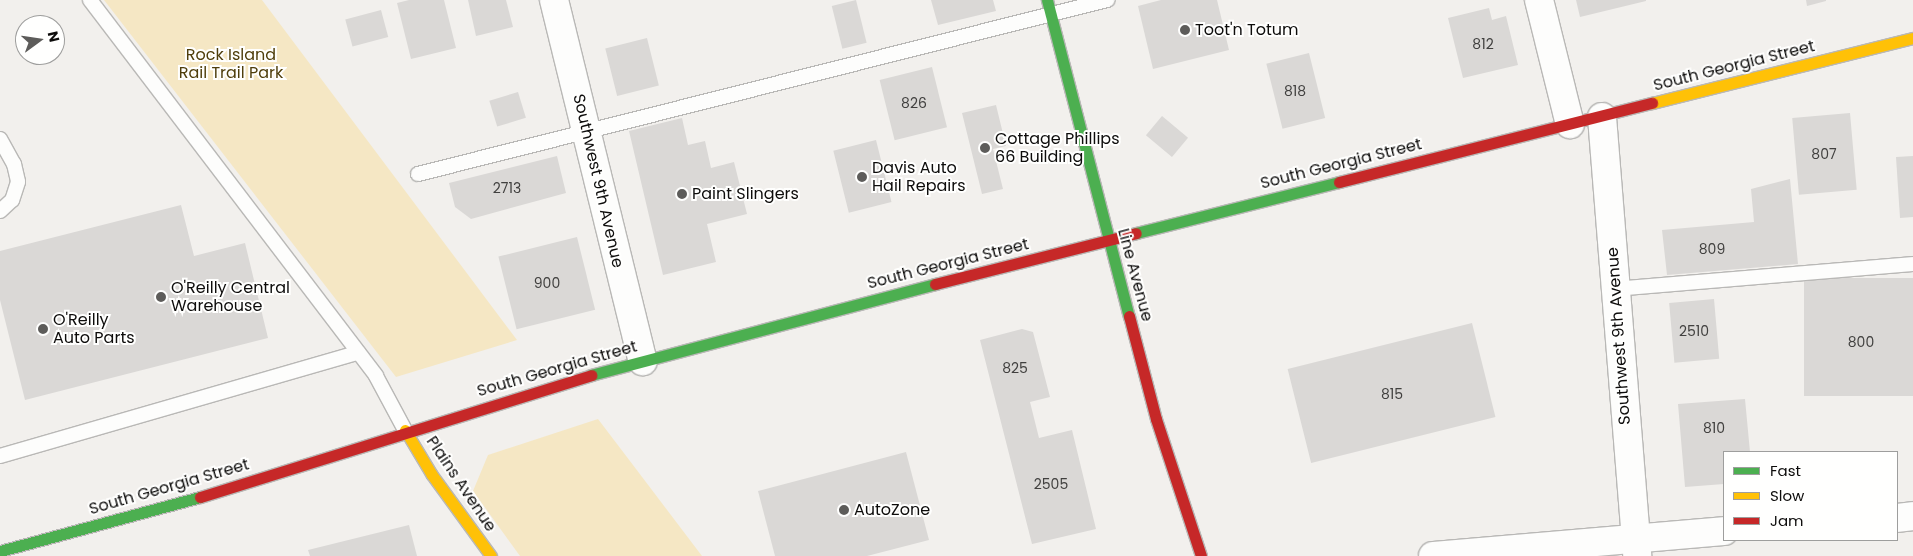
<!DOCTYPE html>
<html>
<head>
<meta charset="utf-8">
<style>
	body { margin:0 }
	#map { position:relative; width:1913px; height:556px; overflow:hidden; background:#f2f0ed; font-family:Poppins,sans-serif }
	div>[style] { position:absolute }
	.green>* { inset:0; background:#f5e7c4 }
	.building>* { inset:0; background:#dad8d6; transform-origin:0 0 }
	.roads { filter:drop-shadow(1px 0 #b9b8b6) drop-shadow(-1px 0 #b9b8b6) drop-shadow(0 1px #b9b8b6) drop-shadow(0 -1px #b9b8b6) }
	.lane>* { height:14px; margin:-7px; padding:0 7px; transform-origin:7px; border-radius:7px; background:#fdfdfc }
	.street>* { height:28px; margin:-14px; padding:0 14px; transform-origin:14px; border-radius:14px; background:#fdfdfc }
	.fast>* { height:11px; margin:-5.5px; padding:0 5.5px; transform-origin:5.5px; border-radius:5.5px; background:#4caf50 }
	.slow>* { height:11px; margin:-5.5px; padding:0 5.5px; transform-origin:5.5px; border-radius:5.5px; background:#ffc107 }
	.jam>* { height:11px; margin:-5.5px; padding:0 5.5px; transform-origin:5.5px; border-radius:5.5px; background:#c62828 }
	.dots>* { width:14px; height:14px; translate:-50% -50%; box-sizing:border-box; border:2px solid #fffffe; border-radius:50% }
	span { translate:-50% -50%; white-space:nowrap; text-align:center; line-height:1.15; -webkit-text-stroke:4px #fffffe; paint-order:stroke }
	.number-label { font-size:14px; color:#41403f }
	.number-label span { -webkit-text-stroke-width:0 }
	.poi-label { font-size:16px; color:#0d0c0b }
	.left { translate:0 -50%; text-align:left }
	.park-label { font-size:16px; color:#4f3e0b }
	.street-label { font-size:16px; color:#0d0c0b }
	.legend { position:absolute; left:1723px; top:451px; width:175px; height:90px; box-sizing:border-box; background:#fffffe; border:1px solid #9e9e9d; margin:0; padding:6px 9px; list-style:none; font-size:15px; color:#0d0c0b }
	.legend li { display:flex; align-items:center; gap:10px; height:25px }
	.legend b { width:25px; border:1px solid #9e9e9d }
	.north { position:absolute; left:15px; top:15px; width:50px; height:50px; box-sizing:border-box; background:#fffffe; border:1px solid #9e9e9d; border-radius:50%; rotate:76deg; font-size:14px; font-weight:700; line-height:20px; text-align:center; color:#0d0c0b }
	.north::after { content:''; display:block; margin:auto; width:18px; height:22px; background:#5d5c5a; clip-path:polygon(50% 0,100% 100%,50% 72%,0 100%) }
</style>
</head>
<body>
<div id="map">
	<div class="green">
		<i style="clip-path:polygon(104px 0,262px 0,517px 340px,396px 377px)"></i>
		<i style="clip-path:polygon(598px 419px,633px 465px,702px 556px,520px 556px,473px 491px,488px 455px)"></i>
	</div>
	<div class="building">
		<i style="clip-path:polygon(409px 0,444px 0,456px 48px,411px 59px,397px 3px)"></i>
		<i style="clip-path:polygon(468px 0,506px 0,513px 27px,476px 36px)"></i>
		<i style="left:856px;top:0;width:44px;height:25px;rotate:76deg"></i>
		<i style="clip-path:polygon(931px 0,993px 0,996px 11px,938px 25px)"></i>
		<i style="clip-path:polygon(1161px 0,1217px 0,1229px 50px,1153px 69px,1138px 6px)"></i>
		<i style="clip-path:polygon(1576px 0,1646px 0,1646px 1px,1580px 17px)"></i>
		<i style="clip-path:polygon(1806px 0,1826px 0,1826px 1px,1807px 6px)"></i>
		<i style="clip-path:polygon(1489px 8px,1492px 20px,1506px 16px,1518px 65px,1463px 78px,1448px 18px)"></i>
		<i style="left:381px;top:10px;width:28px;height:37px;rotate:75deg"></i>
		<i style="left:647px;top:38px;width:49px;height:43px;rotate:76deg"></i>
		<i style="left:1309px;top:53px;width:67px;height:44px;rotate:76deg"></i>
		<i style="left:932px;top:67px;width:62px;height:54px;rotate:76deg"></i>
		<i style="left:518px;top:92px;width:27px;height:30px;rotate:73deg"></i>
		<i style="clip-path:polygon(996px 105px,1006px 146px,993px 149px,1003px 189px,982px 194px,962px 113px)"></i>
		<i style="left:1850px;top:113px;width:77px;height:58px;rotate:85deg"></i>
		<i style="left:1162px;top:116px;width:34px;height:25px;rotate:40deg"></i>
		<i style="clip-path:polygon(682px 118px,688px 145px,705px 141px,711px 168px,734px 162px,747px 214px,707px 224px,716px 262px,663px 275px,629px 131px)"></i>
		<i style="left:876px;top:140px;width:64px;height:44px;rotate:76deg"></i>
		<i style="clip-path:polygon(557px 156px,566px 193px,471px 219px,455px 207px,449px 183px)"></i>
		<i style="clip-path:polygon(1913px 156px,1913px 217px,1900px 218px,1896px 157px)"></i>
		<i style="clip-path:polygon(1790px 179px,1798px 264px,1667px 275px,1662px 230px,1754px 222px,1751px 189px)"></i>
		<i style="clip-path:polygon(181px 205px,194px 256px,245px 243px,268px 338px,25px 400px,0 300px,0 251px)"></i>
		<i style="left:577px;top:237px;width:75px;height:81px;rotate:76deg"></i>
		<i style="left:1913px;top:278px;width:118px;height:109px;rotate:90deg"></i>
		<i style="left:1714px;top:299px;width:60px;height:45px;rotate:85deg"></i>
		<i style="left:1472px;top:323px;width:97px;height:190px;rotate:76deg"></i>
		<i style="clip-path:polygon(1022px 329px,1033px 332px,1050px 397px,1030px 402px,1039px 438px,1072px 430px,1096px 529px,1032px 544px,980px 340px)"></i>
		<i style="clip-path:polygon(1745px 399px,1750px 452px,1724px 452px,1724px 484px,1685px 487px,1678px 404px)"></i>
		<i style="clip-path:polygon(906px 452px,929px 540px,867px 556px,775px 556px,758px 491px)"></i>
		<i style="clip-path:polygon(409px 525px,417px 556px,310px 556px,308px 550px)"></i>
	</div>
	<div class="roads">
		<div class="lane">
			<i style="left:90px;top:0;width:472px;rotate:52.7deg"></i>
			<i style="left:376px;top:376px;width:61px;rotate:61.8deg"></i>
			<i style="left:0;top:139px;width:29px;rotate:61deg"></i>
			<i style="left:14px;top:164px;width:18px;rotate:77deg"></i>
			<i style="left:18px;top:182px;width:19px;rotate:108deg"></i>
			<i style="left:12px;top:200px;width:16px;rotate:137deg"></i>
			<i style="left:418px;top:174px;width:711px;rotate:-14.17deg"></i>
			<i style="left:1615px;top:289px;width:299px;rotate:-4.8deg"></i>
			<i style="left:0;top:456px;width:373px;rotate:-16.1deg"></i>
		</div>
		<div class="street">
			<i style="left:554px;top:0;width:372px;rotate:76.2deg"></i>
			<i style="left:1539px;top:0;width:128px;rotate:76deg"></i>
			<i style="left:1602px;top:117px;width:440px;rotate:85.4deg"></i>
			<i style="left:1897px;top:518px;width:16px;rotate:-7deg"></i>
			<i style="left:1433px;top:556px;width:292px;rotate:-4.9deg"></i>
		</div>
		<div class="fast">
			<i style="left:1047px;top:0;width:326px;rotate:75.5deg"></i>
			<i style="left:1136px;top:233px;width:209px;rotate:-14.1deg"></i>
			<i style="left:591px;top:375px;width:356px;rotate:-14.8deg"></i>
			<i style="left:0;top:551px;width:207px;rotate:-15.1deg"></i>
		</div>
		<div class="slow">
			<i style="left:1652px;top:103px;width:269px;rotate:-14deg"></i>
			<i style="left:405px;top:430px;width:52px;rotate:59deg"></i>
			<i style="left:432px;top:475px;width:100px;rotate:53.9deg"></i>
		</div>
		<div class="jam">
			<i style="left:1339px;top:182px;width:323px;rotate:-14.2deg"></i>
			<i style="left:935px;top:284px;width:207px;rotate:-14.2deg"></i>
			<i style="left:1129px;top:316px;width:106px;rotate:75.3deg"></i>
			<i style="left:1156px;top:419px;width:144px;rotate:71.8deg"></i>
			<i style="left:200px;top:497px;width:410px;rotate:-17.3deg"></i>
		</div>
	</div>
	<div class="dots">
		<i style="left:1185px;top:30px;background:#5d5c5a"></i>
		<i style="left:985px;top:148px;background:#5d5c5a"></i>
		<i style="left:862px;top:177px;background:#5d5c5a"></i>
		<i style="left:682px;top:194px;background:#5d5c5a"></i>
		<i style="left:161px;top:297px;background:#5d5c5a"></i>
		<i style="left:43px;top:329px;background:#5d5c5a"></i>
		<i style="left:844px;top:510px;background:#5d5c5a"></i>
	</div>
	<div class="number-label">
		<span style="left:1483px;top:44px">812</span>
		<span style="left:1295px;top:91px">818</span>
		<span style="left:914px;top:103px">826</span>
		<span style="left:1824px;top:154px">807</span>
		<span style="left:507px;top:188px">2713</span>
		<span style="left:1712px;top:249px">809</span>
		<span style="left:547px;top:283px">900</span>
		<span style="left:1694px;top:331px">2510</span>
		<span style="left:1861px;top:342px">800</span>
		<span style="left:1015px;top:368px">825</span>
		<span style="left:1392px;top:394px">815</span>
		<span style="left:1714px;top:428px">810</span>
		<span style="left:1051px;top:484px">2505</span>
	</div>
	<div class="poi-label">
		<span class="left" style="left:1195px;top:30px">Toot'n Totum</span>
		<span class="left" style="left:995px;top:148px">Cottage Phillips<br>66 Building</span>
		<span class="left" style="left:872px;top:177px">Davis Auto<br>Hail Repairs</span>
		<span class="left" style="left:692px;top:194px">Paint Slingers</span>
		<span class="left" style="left:171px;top:297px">O'Reilly Central<br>Warehouse</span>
		<span class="left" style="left:53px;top:329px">O'Reilly<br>Auto Parts</span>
		<span class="left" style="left:854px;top:510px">AutoZone</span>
	</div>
	<div class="park-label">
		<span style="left:231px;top:64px">Rock Island<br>Rail Trail Park</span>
	</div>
	<div class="street-label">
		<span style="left:1734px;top:66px;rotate:-14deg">South Georgia Street</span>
		<span style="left:1341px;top:164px;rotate:-14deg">South Georgia Street</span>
		<span style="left:598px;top:181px;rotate:77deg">Southwest 9th Avenue</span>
		<span style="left:948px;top:264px;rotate:-14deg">South Georgia Street</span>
		<span style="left:1135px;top:275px;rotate:75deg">Line Avenue</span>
		<span style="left:1619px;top:336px;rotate:-94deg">Southwest 9th Avenue</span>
		<span style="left:557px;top:369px;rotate:-16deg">South Georgia Street</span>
		<span style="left:461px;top:484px;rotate:56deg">Plains Avenue</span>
		<span style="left:169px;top:487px;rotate:-16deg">South Georgia Street</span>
	</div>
	<ul class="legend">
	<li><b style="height:6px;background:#4caf50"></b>Fast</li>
	<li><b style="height:6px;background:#ffc107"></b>Slow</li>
	<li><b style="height:6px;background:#c62828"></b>Jam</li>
	</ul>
	<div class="north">N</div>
</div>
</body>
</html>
